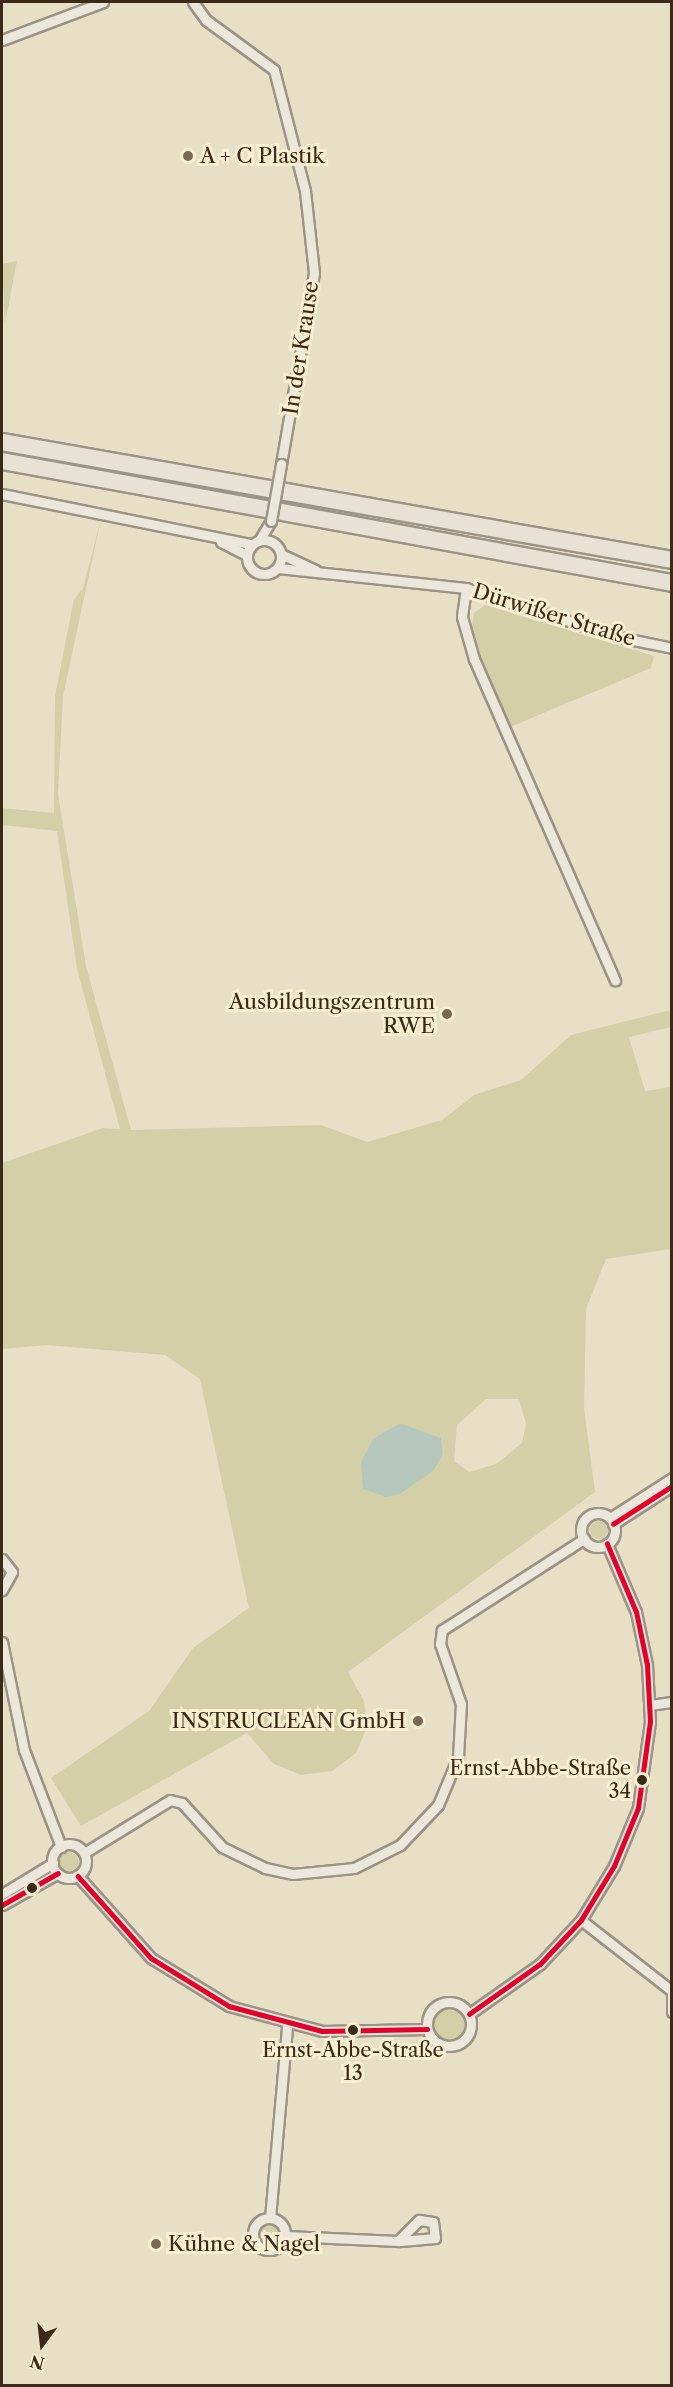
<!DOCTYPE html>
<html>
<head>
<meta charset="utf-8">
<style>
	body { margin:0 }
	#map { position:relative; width:673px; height:2387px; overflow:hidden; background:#e8dfc7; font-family:"Libre Caslon Text",serif }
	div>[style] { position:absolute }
	.green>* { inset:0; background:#d3d0a7 }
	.round { border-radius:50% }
	.water>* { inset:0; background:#b5c7bc }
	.roads { filter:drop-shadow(2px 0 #9b9484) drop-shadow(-2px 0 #9b9484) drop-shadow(0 2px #9b9484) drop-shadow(0 -2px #9b9484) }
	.minor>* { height:9px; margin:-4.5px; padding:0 4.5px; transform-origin:4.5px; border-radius:4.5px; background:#ebe7db }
	.minor>.ring { margin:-4.5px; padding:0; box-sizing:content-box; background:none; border:9px solid #ebe7db; border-radius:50% }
	.motorway>* { height:16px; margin:-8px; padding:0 8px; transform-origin:8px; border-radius:8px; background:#e8e2d5 }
	.bridges { filter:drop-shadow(2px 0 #9b9484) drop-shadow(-2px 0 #9b9484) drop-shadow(0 2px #9b9484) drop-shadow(0 -2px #9b9484) }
	.minor-bridge>* { height:9px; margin:-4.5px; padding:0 4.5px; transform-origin:4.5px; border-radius:4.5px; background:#ebe7db }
	.bus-1>* { height:4.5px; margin:-2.25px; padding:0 2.25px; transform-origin:2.25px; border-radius:2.25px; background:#e4002b }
	.dots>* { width:16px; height:16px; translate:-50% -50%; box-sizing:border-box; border:3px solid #f8eed2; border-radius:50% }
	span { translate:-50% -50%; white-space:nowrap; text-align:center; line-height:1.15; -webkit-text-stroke:6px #f8eed2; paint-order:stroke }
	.bus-label { font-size:20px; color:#3b2a17 }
	.right { translate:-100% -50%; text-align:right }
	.poi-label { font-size:21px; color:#3b2a17 }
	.left { translate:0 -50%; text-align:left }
	.street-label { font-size:21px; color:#3b2a17 }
	.frame { position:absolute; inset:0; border:3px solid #3b2a17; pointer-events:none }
	.north { position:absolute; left:12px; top:2315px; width:60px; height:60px; -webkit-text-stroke:4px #f8eed2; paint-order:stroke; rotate:195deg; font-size:16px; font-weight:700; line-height:24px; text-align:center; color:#3b2a17 }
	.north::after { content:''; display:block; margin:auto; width:21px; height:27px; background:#3b2a17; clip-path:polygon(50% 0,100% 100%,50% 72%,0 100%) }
</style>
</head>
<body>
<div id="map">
	<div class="green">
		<i style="clip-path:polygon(17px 261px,5px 324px,2px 264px)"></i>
		<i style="clip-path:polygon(evenodd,101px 519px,63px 696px,58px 794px,86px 966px,131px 1130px,321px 1125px,367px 1142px,442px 1120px,474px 1095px,521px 1080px,571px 1035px,671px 1010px,671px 1027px,629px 1037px,645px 1091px,671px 1087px,671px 1249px,606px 1259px,586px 1309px,584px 1408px,595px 1492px,348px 1672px,364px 1701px,367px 1727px,356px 1753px,332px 1771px,301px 1775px,274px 1764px,247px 1733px,81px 1826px,51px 1778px,149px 1711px,193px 1648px,249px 1608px,200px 1379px,165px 1355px,46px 1345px,2px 1349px,2px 1163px,103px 1128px,120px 1129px,77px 969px,57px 831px,2px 825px,2px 808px,54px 813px,55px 696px,74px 599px,83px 588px,101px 519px,486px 1399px,519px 1399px,526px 1424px,522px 1443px,496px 1464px,469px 1472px,454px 1461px,457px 1425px,486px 1399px,101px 519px,400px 1423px,441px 1438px,443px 1454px,434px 1470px,361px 1462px,373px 1440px,400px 1423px)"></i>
		<i style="clip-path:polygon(485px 605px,654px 656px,651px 668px,510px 727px,471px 632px,474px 613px)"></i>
		<i class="round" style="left:590px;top:1521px;width:18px;height:18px"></i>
		<i class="round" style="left:59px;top:1852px;width:20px;height:20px"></i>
		<i class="round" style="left:434px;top:2008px;width:32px;height:32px"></i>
		<i class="round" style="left:260px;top:2224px;width:20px;height:20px"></i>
	</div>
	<div class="water">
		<i style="clip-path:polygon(400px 1423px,441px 1438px,443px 1454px,434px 1470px,400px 1494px,386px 1497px,363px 1489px,361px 1462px,373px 1439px)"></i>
	</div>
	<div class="roads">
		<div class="minor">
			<i style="left:193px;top:2px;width:22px;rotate:54deg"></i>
			<i style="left:206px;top:20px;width:84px;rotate:36.3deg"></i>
			<i style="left:274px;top:70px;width:125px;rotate:75.6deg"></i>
			<i style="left:305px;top:191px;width:82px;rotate:83.7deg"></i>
			<i style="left:314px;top:273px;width:194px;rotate:99.8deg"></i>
			<i style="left:2px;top:40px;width:108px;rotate:-20.6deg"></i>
			<i style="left:2px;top:494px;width:254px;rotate:11.4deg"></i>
			<i style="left:260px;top:539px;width:21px;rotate:-59deg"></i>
			<i class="ring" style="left:247px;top:540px;width:25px;height:25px"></i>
			<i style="left:221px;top:542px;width:28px;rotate:27deg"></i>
			<i style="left:281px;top:554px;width:38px;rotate:25deg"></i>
			<i style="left:278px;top:568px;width:189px;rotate:6.1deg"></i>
			<i style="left:466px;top:588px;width:161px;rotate:17.8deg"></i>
			<i style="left:619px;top:637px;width:54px;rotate:11.7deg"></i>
			<i style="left:466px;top:588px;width:29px;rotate:98deg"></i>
			<i style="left:462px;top:617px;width:44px;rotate:74.1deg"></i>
			<i style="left:474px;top:659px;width:351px;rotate:66.3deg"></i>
			<i class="ring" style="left:581px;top:1513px;width:25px;height:25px"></i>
			<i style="left:610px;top:1518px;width:74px;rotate:-32.8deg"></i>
			<i style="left:613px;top:1524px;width:70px;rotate:-32.8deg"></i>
			<i style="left:2px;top:1559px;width:16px;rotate:52deg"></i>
			<i style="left:12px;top:1572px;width:21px;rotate:119deg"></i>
			<i style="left:2px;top:1642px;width:110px;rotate:78.5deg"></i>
			<i style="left:24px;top:1750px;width:104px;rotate:69.1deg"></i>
			<i style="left:650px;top:1705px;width:22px;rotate:-8deg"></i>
			<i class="ring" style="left:52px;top:1844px;width:25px;height:25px"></i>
			<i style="left:84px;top:1853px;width:101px;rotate:-31.6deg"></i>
			<i style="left:170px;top:1800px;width:12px;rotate:14deg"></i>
			<i style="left:182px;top:1803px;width:59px;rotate:47.7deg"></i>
			<i style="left:222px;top:1847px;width:48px;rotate:26deg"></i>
			<i style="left:265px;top:1868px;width:29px;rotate:12deg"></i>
			<i style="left:293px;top:1874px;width:61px;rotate:-5.6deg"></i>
			<i style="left:354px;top:1868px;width:51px;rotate:-26.6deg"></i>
			<i style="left:400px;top:1845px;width:55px;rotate:-46.5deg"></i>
			<i style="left:438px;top:1805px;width:52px;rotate:-67.4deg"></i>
			<i style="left:458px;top:1757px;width:53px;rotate:-86.8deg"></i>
			<i style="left:461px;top:1704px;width:64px;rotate:-109.3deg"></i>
			<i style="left:440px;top:1644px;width:14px;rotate:-82deg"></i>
			<i style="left:442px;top:1630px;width:169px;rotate:-32.7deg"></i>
			<i style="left:78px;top:1876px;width:110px;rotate:48.3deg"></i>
			<i style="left:151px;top:1958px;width:92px;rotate:31.6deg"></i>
			<i style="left:229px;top:2006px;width:96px;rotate:15deg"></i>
			<i style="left:322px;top:2031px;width:105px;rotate:-1.1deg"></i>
			<i style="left:2px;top:1894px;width:60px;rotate:-31.3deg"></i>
			<i style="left:2px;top:1905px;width:64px;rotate:-29.7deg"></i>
			<i style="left:581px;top:1920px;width:115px;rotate:38deg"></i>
			<i style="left:672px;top:1993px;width:19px;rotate:90deg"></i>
			<i class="ring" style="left:427px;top:2002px;width:35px;height:35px"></i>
			<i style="left:469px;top:2014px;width:87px;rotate:-35.2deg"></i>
			<i style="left:540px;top:1964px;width:60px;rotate:-47deg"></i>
			<i style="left:581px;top:1920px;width:63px;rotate:-58.6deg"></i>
			<i style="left:614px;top:1866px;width:63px;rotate:-67.5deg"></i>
			<i style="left:638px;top:1808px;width:87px;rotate:-82.1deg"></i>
			<i style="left:650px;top:1722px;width:57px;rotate:-93deg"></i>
			<i style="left:647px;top:1665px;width:54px;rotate:-101.7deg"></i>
			<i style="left:636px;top:1612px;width:74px;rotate:-113.1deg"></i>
			<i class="ring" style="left:253px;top:2218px;width:23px;height:23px"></i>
			<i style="left:270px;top:2218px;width:193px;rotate:-84.9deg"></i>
			<i style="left:419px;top:2220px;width:14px;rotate:8deg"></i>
			<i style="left:433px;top:2222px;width:16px;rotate:83deg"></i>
			<i style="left:435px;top:2238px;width:37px;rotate:175deg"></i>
			<i style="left:398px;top:2241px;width:30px;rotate:-45deg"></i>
			<i style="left:286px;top:2236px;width:112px;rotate:2.6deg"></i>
		</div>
		<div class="motorway">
			<i style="left:2px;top:442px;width:680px;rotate:9.99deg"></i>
			<i style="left:2px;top:461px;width:681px;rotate:10.32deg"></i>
		</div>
	</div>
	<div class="bridges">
		<div class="minor-bridge">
			<i style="left:271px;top:521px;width:58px;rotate:-80deg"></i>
		</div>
	</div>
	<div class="bus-1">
		<i style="left:613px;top:1524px;width:70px;rotate:-32.8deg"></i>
		<i style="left:78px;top:1876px;width:110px;rotate:48.3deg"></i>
		<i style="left:151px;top:1958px;width:92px;rotate:31.6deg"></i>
		<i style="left:229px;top:2006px;width:96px;rotate:15deg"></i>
		<i style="left:322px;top:2031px;width:105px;rotate:-1.1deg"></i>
		<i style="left:2px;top:1905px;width:64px;rotate:-29.7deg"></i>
		<i style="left:469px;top:2014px;width:87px;rotate:-35.2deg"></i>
		<i style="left:540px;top:1964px;width:60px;rotate:-47deg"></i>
		<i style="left:581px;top:1920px;width:63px;rotate:-58.6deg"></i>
		<i style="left:614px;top:1866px;width:63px;rotate:-67.5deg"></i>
		<i style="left:638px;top:1808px;width:87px;rotate:-82.1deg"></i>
		<i style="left:650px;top:1722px;width:57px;rotate:-93deg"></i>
		<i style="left:647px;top:1665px;width:54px;rotate:-101.7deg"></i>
		<i style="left:636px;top:1612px;width:74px;rotate:-113.1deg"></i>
	</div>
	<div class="dots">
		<i style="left:188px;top:156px;background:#786955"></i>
		<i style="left:447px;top:1014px;background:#786955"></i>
		<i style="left:418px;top:1721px;background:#786955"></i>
		<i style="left:642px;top:1780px;background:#3b2a17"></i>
		<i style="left:32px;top:1888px;background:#3b2a17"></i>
		<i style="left:353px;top:2030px;background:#3b2a17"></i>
		<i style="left:156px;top:2244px;background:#786955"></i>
	</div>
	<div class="bus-label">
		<span class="right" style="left:631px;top:1780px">Ernst-Abbe-Straße<br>34</span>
		<span style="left:353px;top:2062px">Ernst-Abbe-Straße<br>13</span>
	</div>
	<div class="poi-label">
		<span class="left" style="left:200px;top:156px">A + C Plastik</span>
		<span class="right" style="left:435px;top:1014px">Ausbildungszentrum<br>RWE</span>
		<span class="right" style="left:406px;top:1721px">INSTRUCLEAN GmbH</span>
		<span class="left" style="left:168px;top:2244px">Kühne &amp; Nagel</span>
	</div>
	<div class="street-label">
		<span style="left:301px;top:348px;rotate:-81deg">In der Krause</span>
		<span style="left:554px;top:615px;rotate:17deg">Dürwißer Straße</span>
	</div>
	<div class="frame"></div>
	<div class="north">N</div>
</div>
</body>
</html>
